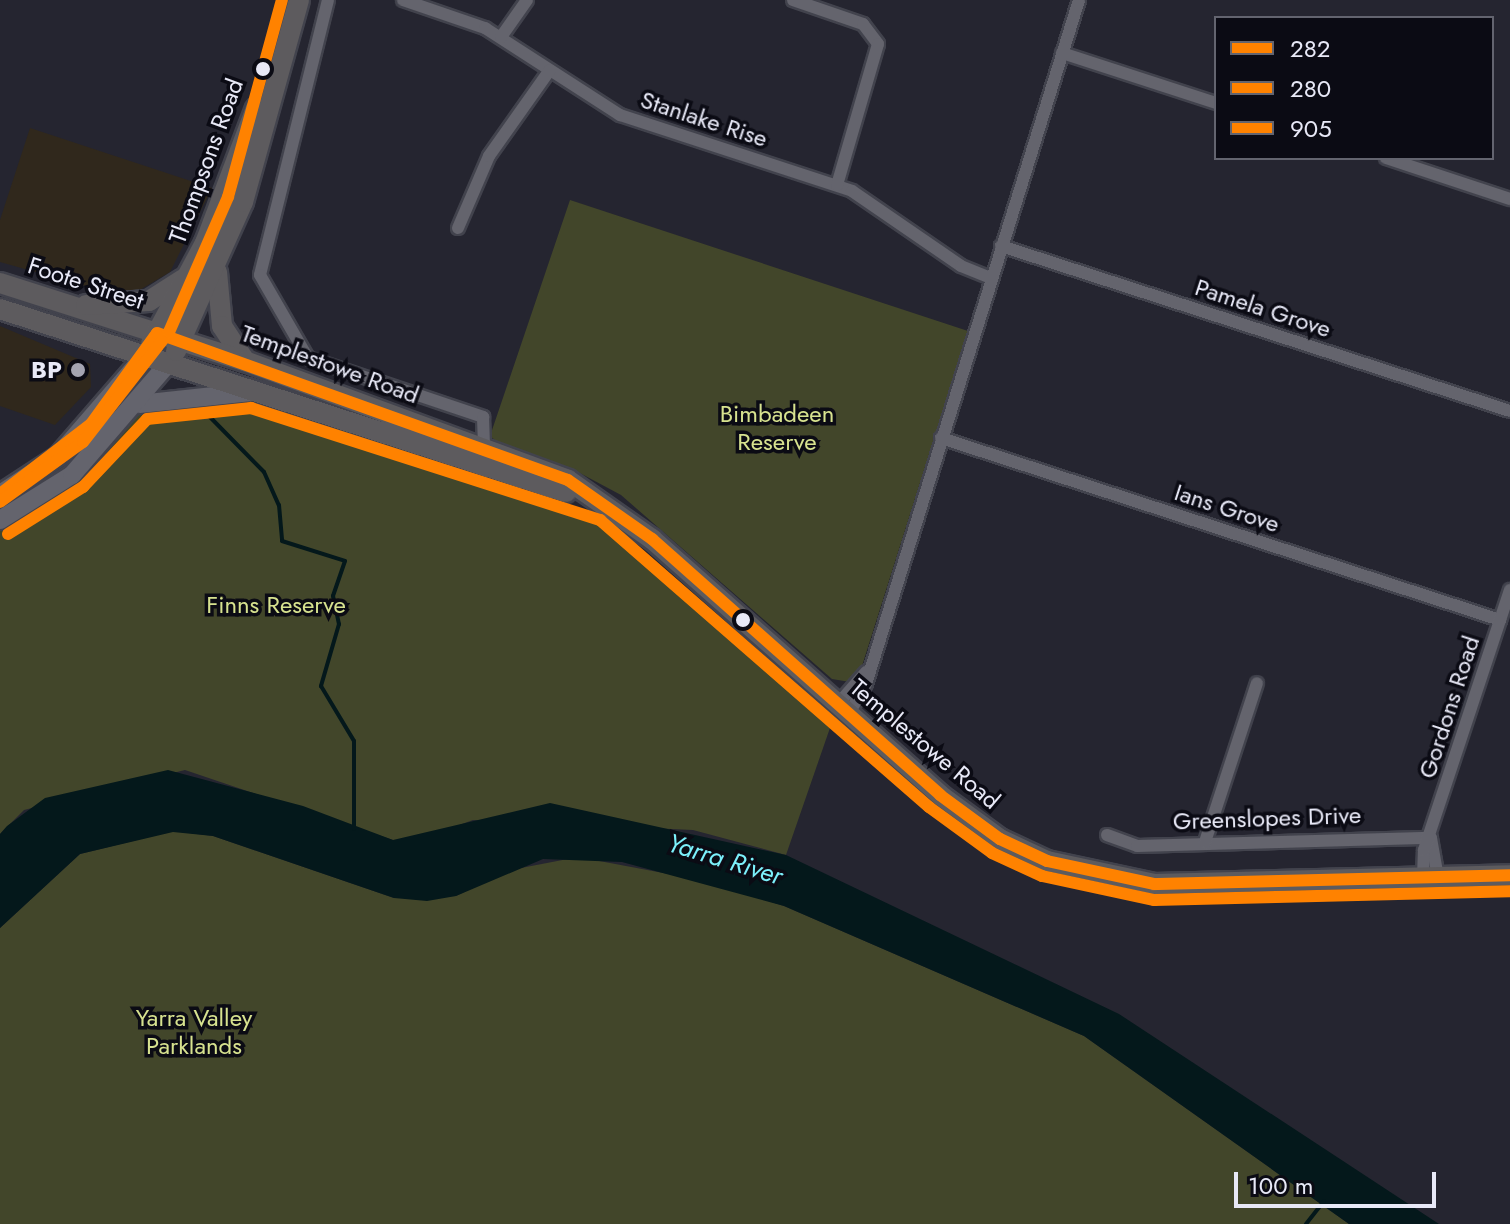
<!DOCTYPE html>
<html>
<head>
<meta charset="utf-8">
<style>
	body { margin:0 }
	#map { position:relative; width:1510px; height:1224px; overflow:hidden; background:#252530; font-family:Jost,sans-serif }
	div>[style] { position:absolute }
	.commercial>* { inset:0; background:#30281c }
	.green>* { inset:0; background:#42462a }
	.water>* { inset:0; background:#04181b }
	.stream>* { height:4px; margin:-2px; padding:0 2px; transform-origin:2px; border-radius:2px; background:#04181b }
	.roads { filter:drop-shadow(2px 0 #42434d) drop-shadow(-2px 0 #42434d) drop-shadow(0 2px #42434d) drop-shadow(0 -2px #42434d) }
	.minor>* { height:12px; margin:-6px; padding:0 6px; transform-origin:6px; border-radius:6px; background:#64646d }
	.secondary>* { height:18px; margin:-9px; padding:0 9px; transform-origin:9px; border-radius:9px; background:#64646d }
	.primary>* { height:20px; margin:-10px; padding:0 10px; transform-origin:10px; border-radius:10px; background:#5d5b5e }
	.bus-1>* { height:12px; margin:-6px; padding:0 6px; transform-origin:6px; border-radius:6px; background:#ff8200 }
	.bus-2>* { height:12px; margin:-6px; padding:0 6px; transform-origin:6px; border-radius:6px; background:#ff8200 }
	.bus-3>* { height:12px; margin:-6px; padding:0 6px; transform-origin:6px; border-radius:6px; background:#ff8200 }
	.dots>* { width:22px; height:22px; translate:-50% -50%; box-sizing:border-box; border:4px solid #0b0b14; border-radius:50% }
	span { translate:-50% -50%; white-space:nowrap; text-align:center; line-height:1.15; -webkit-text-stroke:7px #0b0b14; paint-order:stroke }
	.street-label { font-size:24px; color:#e8e9f7 }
	.poi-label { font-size:24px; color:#e8e9f7; font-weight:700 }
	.right { translate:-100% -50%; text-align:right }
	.park-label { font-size:24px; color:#d7e28f }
	.water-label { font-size:26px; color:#7cf0fb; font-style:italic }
	.legend { position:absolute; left:1214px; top:16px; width:280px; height:144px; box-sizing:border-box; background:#0b0b14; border:2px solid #63646f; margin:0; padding:10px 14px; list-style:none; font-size:24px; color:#e8e9f7 }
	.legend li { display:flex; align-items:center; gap:16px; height:40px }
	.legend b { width:40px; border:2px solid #63646f }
	.scale { position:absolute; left:1234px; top:1172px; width:202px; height:36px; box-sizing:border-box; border:4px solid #e8e9f7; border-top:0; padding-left:10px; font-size:24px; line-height:28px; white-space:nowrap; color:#e8e9f7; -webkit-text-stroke:6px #0b0b14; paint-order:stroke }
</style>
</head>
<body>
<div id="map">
	<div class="commercial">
		<i style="clip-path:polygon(30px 128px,212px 188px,170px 272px,138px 291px,110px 293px,0 262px,0 220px)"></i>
		<i style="clip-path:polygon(0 326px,90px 364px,91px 387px,55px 425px,0 406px)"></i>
	</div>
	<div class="green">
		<i style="clip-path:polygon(570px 200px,968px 331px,862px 666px,850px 682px,832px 679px,621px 495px,576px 471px,508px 451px,490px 436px)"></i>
		<i style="clip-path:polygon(228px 403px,340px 432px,592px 520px,831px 725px,786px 855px,693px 830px,473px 820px,421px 839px,393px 840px,185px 770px,24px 810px,0 834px,0 527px,64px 490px,143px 411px)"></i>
		<i style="clip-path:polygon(173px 831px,213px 836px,394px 898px,456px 896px,506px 871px,578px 857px,706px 881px,784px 906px,1084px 1036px,1349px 1224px,0 1224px,0 928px,80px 854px)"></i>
	</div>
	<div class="water">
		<i style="clip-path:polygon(168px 770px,303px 806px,393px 840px,550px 803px,786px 855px,1119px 1014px,1439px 1224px,1349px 1224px,1084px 1036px,784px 906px,622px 862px,543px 859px,456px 896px,427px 901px,394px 898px,213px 836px,173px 832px,80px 854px,0 928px,0 834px,7px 826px,45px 798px)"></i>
	</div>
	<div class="stream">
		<i style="left:207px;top:414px;width:81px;rotate:45.5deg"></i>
		<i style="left:264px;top:472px;width:36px;rotate:66deg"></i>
		<i style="left:279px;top:505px;width:36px;rotate:85deg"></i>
		<i style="left:282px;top:541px;width:66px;rotate:17.6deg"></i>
		<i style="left:345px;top:561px;width:37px;rotate:109deg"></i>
		<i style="left:333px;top:596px;width:29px;rotate:78deg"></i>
		<i style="left:339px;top:624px;width:65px;rotate:106.2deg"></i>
		<i style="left:321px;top:686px;width:64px;rotate:59deg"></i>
		<i style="left:354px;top:741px;width:88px;rotate:90deg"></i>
		<i style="left:1306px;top:1224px;width:29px;rotate:-52deg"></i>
	</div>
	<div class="roads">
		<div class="minor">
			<i style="left:328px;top:0;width:283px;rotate:103.9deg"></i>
			<i style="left:260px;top:275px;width:96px;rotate:60deg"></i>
			<i style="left:308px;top:358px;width:185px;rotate:18.6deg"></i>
			<i style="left:483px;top:417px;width:30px;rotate:88deg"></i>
			<i style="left:403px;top:0;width:87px;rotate:18.9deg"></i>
			<i style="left:485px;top:28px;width:161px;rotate:32.8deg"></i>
			<i style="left:620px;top:115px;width:244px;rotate:18.1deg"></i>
			<i style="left:852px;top:191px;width:132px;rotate:34.5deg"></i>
			<i style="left:961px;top:266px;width:32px;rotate:22deg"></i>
			<i style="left:793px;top:0;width:74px;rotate:18.9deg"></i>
			<i style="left:863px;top:24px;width:25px;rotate:53deg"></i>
			<i style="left:878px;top:44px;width:147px;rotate:106.2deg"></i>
			<i style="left:501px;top:37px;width:45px;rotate:-54.9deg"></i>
			<i style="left:1062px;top:53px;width:162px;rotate:18deg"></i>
			<i style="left:1386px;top:158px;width:131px;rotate:18.3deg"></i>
			<i style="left:458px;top:228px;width:78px;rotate:-66.7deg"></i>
			<i style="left:489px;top:156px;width:105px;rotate:-54.7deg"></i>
			<i style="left:1001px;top:246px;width:535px;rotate:17.96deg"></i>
			<i style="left:941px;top:438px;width:588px;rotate:18.03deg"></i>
			<i style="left:837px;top:705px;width:44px;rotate:-48.7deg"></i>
			<i style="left:848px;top:715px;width:36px;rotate:-60deg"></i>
			<i style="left:866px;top:684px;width:716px;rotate:-72.7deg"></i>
			<i style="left:1107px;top:835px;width:32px;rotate:20deg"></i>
			<i style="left:1137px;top:846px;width:294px;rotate:-1.6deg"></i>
			<i style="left:1431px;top:838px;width:40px;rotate:80deg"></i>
			<i style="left:1205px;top:842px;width:167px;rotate:-71.9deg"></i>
			<i style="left:1423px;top:877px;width:27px;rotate:-88deg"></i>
			<i style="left:1424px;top:850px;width:274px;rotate:-71.7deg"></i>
		</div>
		<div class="secondary">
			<i style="left:139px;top:404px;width:113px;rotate:-6.1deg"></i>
			<i style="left:0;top:494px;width:69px;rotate:-33.2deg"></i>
			<i style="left:58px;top:456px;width:130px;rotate:-49.1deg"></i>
			<i style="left:0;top:520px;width:85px;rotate:-32deg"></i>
			<i style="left:72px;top:475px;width:145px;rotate:-49.2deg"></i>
		</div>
		<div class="primary">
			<i style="left:217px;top:272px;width:54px;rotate:84.7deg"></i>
			<i style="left:222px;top:326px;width:42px;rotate:56.7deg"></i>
			<i style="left:0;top:283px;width:257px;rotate:17.7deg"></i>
			<i style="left:245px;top:361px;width:344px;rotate:20.2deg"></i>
			<i style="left:568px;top:480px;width:103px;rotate:35.1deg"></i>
			<i style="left:652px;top:539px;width:385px;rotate:41.6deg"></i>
			<i style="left:940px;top:795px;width:74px;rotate:36.3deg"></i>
			<i style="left:1000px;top:839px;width:52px;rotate:25.1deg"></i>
			<i style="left:1047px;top:861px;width:109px;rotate:12.1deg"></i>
			<i style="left:1154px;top:884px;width:356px;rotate:-1.4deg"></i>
			<i style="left:86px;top:305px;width:63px;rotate:-3.6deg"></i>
			<i style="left:149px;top:301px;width:40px;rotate:-32.9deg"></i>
			<i style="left:0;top:309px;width:595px;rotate:17.92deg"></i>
			<i style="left:151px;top:344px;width:115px;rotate:-61.9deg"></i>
			<i style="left:205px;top:243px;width:144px;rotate:-69.3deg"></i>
			<i style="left:176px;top:351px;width:163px;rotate:-65.8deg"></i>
			<i style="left:243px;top:202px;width:210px;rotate:-74.5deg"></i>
		</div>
	</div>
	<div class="bus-1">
		<i style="left:0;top:494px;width:115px;rotate:-37.6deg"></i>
		<i style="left:91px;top:424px;width:112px;rotate:-54deg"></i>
		<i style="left:157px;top:333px;width:436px;rotate:19.7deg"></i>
		<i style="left:568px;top:480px;width:103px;rotate:35.1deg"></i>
		<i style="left:652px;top:539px;width:385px;rotate:41.6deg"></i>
		<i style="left:940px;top:795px;width:74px;rotate:36.3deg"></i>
		<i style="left:1000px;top:839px;width:52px;rotate:25.1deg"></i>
		<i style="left:1047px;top:861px;width:109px;rotate:12.1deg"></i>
		<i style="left:1154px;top:884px;width:356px;rotate:-1.4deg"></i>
	</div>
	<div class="bus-2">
		<i style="left:8px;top:534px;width:89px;rotate:-32.1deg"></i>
		<i style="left:83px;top:487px;width:93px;rotate:-46.7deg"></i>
		<i style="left:147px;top:419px;width:105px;rotate:-6deg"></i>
		<i style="left:251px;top:408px;width:367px;rotate:17.8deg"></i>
		<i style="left:600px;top:520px;width:437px;rotate:41.1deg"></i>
		<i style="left:929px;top:807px;width:78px;rotate:36.1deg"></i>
		<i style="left:992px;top:853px;width:55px;rotate:24.7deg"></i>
		<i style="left:1042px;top:876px;width:115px;rotate:12.1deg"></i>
		<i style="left:1154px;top:900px;width:356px;rotate:-1.4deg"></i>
	</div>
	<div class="bus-3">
		<i style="left:0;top:502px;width:102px;rotate:-35.9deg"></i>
		<i style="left:83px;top:442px;width:140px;rotate:-52deg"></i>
		<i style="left:169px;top:332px;width:147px;rotate:-66.4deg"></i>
		<i style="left:228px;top:197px;width:204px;rotate:-74.7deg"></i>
	</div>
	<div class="dots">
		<i style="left:263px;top:69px;background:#e8e9f7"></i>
		<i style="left:78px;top:370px;background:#a4a4b1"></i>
		<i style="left:743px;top:620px;background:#e8e9f7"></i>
	</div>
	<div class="street-label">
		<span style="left:704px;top:119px;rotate:18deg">Stanlake Rise</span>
		<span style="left:206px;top:161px;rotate:-70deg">Thompsons Road</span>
		<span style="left:86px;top:283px;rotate:18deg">Foote Street</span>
		<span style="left:1263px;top:308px;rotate:18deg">Pamela Grove</span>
		<span style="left:330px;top:364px;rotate:20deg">Templestowe Road</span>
		<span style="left:1227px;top:508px;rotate:18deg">Ians Grove</span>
		<span style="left:1449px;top:707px;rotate:-72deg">Gordons Road</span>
		<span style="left:925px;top:744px;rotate:40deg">Templestowe Road</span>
		<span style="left:1267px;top:818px;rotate:-2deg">Greenslopes Drive</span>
	</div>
	<div class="poi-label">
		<span class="right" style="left:62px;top:370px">BP</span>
	</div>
	<div class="park-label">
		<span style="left:777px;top:428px">Bimbadeen<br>Reserve</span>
		<span style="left:276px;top:605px">Finns Reserve</span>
		<span style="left:194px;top:1032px">Yarra Valley<br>Parklands</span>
	</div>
	<div class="water-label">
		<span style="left:725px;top:860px;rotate:17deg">Yarra River</span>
	</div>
	<ul class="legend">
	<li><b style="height:10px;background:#ff8200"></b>282</li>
	<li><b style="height:10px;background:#ff8200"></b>280</li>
	<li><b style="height:10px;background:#ff8200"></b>905</li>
	</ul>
	<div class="scale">100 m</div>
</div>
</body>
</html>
